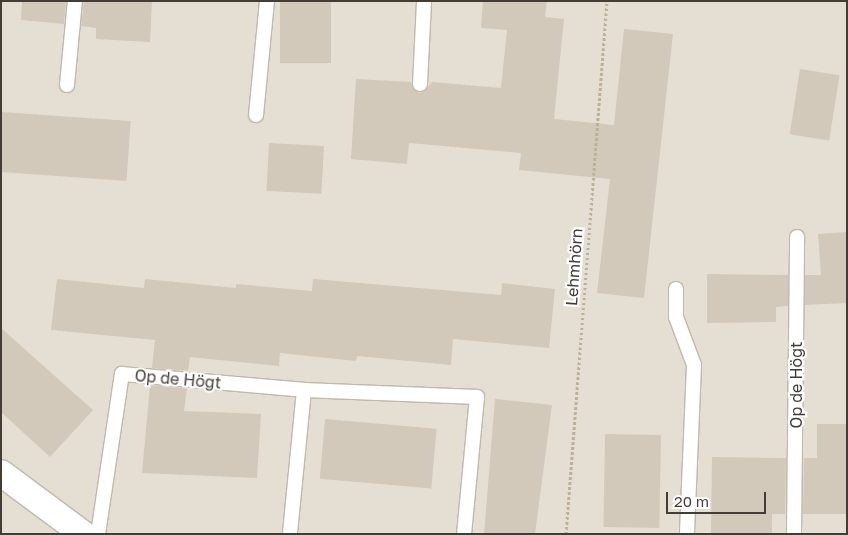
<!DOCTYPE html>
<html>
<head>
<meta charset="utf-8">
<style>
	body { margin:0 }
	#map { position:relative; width:848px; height:535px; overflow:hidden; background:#f1ede4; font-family:"Golos Text",sans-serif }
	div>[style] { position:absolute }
	.residential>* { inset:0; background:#e5dfd3; transform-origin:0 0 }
	.building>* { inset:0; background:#d2c9ba; transform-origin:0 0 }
	.path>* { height:3px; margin-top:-1.5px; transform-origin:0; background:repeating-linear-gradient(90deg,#bdb099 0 2.5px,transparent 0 5px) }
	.roads { filter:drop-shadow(1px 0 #bfb8ab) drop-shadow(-1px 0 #bfb8ab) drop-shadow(0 1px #bfb8ab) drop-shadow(0 -1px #bfb8ab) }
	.lane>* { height:14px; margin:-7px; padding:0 7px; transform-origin:7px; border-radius:7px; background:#fff }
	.street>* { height:26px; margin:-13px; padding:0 13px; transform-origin:13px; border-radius:13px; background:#fff }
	span { translate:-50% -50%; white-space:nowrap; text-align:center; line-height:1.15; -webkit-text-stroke:4.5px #fff; paint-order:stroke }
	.street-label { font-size:16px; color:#433d35 }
	.frame { position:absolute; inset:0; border:2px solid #433d35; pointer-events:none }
	.scale { position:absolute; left:666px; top:492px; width:100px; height:22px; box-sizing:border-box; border:2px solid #433d35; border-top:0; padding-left:6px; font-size:15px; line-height:18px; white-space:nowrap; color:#433d35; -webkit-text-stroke:4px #fff; paint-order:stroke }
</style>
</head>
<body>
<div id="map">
	<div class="residential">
		<i style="left:1px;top:1px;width:846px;height:533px"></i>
	</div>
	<div class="building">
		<i style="clip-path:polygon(22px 1px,66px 1px,64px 24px,21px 20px)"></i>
		<i style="clip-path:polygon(84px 1px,152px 1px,150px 42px,96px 39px,96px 28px,81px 26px)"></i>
		<i style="left:280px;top:1px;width:51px;height:62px"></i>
		<i style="clip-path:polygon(483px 1px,547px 1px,545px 17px,564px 19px,554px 119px,614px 125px,624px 29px,673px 34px,644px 298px,597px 293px,610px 179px,519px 170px,521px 153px,409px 143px,407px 164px,351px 159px,356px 79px,411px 82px,412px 88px,419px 93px,424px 92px,432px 82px,501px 88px,507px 30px,481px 28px)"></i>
		<i style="left:800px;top:69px;width:40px;height:66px;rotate:9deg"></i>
		<i style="left:1px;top:112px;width:130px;height:60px;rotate:4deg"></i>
		<i style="left:269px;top:143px;width:55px;height:48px;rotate:3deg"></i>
		<i style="clip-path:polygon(847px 232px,847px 303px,805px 305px,805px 275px,821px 275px,818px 234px)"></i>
		<i style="clip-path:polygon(707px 274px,788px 275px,788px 306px,776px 307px,776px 322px,707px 323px)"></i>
		<i style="clip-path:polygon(57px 279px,144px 288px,145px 279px,236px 288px,236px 284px,312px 291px,313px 279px,501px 295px,502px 283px,555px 289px,549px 348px,453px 339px,451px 365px,357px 356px,356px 361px,280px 353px,279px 366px,190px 357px,188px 371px,152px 368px,155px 340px,51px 330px)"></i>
		<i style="clip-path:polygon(1px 328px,93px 410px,50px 457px,1px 412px)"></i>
		<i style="clip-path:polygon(150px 385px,187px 388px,184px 411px,261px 414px,257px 478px,142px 473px)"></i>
		<i style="clip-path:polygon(495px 399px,552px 405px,535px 534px,484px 534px)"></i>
		<i style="left:325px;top:419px;width:112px;height:60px;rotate:5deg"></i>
		<i style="clip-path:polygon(817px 424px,847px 424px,847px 514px,803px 514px,804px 458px,817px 458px)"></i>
		<i style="left:605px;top:434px;width:56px;height:93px;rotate:1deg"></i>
		<i style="clip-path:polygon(712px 457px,786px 458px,785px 514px,772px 514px,772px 534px,711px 534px)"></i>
	</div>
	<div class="path">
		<i style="left:566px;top:534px;width:535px;rotate:-85.6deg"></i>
	</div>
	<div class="roads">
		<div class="lane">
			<i style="left:420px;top:84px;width:83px;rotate:-87.2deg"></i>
			<i style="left:67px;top:85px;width:84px;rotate:-84.6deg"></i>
			<i style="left:256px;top:115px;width:115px;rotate:-84.5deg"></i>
			<i style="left:676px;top:289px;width:28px;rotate:90deg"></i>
			<i style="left:676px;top:317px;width:51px;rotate:69.4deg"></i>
			<i style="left:694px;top:365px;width:169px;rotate:92.4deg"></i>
			<i style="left:304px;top:390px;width:173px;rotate:2.3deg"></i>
			<i style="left:477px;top:397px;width:138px;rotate:95.4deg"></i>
			<i style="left:98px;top:534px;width:162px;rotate:-81.5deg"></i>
			<i style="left:122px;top:374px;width:183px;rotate:5deg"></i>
			<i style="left:304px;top:390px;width:145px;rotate:95.6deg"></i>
			<i style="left:794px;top:534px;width:297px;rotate:-89.4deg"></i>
		</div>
		<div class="street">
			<i style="left:1px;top:473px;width:102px;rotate:36.6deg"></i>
		</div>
	</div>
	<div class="street-label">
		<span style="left:574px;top:267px;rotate:-86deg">Lehmhörn</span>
		<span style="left:178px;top:379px;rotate:5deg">Op de Högt</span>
		<span style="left:796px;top:385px;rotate:-90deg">Op de Högt</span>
	</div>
	<div class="frame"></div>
	<div class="scale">20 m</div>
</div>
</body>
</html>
